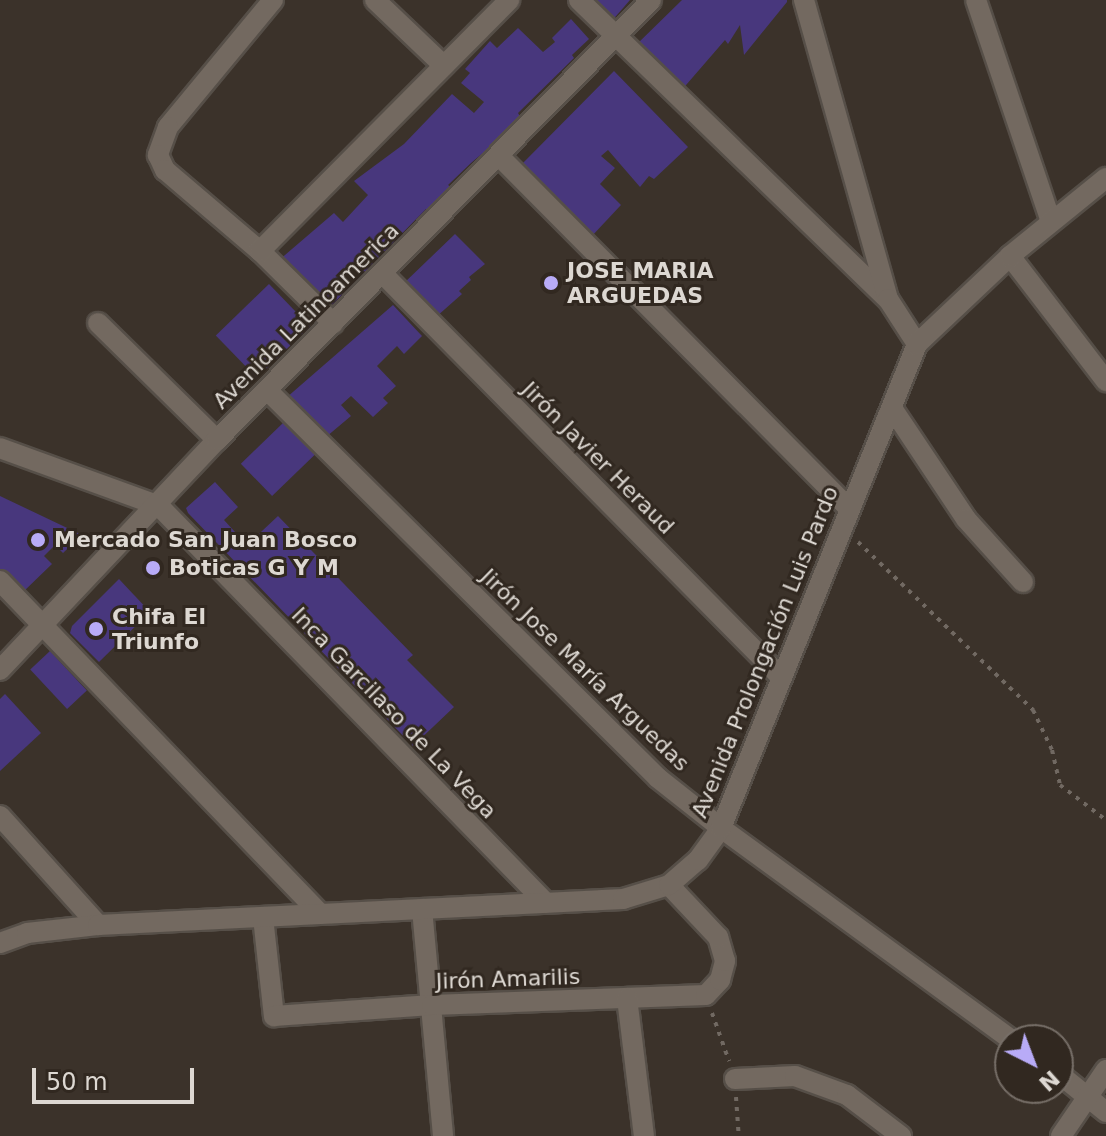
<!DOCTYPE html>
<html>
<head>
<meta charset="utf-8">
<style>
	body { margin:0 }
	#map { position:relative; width:1106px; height:1136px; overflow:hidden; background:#3b322a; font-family:"DejaVu Sans",sans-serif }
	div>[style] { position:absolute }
	.building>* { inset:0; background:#48377d; transform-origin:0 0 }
	.path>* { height:4px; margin-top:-2px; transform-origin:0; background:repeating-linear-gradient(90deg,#716962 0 4px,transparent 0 10px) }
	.roads { filter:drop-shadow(2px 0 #564f48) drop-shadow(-2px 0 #564f48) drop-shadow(0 2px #564f48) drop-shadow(0 -2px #564f48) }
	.minor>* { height:20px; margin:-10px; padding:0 10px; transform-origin:10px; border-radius:10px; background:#736960 }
	.dots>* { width:22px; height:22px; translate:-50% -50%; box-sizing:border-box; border:4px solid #312820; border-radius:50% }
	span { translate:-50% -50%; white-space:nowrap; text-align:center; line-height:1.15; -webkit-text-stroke:6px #312820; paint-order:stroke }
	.poi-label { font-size:22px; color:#ddd8d2; font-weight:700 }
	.left { translate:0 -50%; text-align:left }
	.street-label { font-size:22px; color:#ddd8d2 }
	.north { position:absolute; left:994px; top:1024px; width:80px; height:80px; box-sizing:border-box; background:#312820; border:2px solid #766e67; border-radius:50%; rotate:138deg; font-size:22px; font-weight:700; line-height:32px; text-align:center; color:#ddd8d2 }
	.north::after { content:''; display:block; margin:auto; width:28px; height:36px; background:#b8abf7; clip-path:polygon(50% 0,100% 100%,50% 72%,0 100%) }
	.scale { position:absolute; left:32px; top:1068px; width:162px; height:36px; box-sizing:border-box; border:4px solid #ddd8d2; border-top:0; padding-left:10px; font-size:24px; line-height:28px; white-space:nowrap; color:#ddd8d2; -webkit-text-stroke:6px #312820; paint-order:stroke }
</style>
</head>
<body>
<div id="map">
	<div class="building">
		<i style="clip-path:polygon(588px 0,630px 0,610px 23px)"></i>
		<i style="clip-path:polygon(682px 0,787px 0,787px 2px,744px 55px,740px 25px,728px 44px,725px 40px,680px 92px,634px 47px)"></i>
		<i style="clip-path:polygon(571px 19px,589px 39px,572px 55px,574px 58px,518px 113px,522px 120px,471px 163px,448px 185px,453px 188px,429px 213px,426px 209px,328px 309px,278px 261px,334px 213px,343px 222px,368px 195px,354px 181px,404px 144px,452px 94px,474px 113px,484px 102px,461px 83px,470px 73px,465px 69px,490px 41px,497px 48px,518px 28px,543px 52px,555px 42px,552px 38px)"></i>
		<i style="clip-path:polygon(614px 71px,688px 147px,654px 179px,649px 176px,640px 187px,608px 150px,601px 156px,615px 168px,600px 184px,621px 205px,591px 237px,520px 166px)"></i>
		<i style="clip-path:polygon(455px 234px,485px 264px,469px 277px,471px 280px,459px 291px,462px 294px,436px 317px,403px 284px)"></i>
		<i style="left:269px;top:284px;width:59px;height:74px;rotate:46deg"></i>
		<i style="clip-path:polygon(393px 305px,422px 336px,404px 354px,397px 346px,377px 366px,396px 386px,383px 398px,388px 403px,373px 417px,351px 396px,341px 405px,351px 416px,326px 437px,286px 398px)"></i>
		<i style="left:284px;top:422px;width:45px;height:60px;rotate:46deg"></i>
		<i style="clip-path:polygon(215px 482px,238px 507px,224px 520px,247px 545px,278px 516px,413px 655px,407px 660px,454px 707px,413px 746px,188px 513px,186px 508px)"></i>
		<i style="clip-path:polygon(0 496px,82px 535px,63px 553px,55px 545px,44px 556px,52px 564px,22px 593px,0 571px)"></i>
		<i style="clip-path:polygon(119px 579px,150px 612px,99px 662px,70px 633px,72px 626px)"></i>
		<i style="left:50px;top:651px;width:54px;height:27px;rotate:47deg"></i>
		<i style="clip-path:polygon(5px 694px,41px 733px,0 771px,0 699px)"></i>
	</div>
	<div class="path">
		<i style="left:858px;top:542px;width:243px;rotate:43.8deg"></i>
		<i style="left:1033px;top:710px;width:44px;rotate:64.6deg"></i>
		<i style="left:1052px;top:750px;width:36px;rotate:77deg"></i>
		<i style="left:1060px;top:785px;width:58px;rotate:37.3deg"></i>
		<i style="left:712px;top:1013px;width:51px;rotate:70.5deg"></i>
		<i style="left:736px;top:1097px;width:39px;rotate:86deg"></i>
	</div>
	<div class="roads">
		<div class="minor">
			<i style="left:273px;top:0;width:165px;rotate:129.6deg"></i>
			<i style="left:168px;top:127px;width:30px;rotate:110deg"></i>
			<i style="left:158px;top:155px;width:17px;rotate:65deg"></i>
			<i style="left:165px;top:170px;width:125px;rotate:40.5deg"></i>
			<i style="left:260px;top:251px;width:103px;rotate:44.6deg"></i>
			<i style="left:375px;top:0;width:95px;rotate:43.7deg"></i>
			<i style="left:579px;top:0;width:430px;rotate:44.1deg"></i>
			<i style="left:804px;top:0;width:311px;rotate:74.3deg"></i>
			<i style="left:888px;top:299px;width:54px;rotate:57.2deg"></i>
			<i style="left:976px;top:0;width:233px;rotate:71.3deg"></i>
			<i style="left:500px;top:157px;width:496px;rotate:45.2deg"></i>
			<i style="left:260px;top:251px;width:354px;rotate:-45.2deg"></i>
			<i style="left:1010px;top:256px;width:158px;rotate:52.5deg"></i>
			<i style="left:382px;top:273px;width:568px;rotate:45.36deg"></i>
			<i style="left:98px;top:323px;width:167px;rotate:44.5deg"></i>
			<i style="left:267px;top:390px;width:551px;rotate:44.78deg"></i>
			<i style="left:658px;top:778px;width:80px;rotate:38.4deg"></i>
			<i style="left:721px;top:828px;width:360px;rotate:36.1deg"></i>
			<i style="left:892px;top:408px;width:133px;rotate:56.3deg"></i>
			<i style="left:966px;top:519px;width:85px;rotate:47.9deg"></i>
			<i style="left:0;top:448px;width:169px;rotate:20deg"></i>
			<i style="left:159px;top:506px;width:554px;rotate:45.73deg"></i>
			<i style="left:0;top:581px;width:462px;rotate:46.1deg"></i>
			<i style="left:0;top:670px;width:316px;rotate:-46.7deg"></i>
			<i style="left:217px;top:440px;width:618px;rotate:-45.39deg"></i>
			<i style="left:0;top:816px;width:147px;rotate:48deg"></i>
			<i style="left:422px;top:909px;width:228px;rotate:84.7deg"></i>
			<i style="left:263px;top:917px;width:100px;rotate:83.7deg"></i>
			<i style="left:274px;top:1016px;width:158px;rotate:-4deg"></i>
			<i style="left:432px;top:1005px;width:274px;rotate:-2.1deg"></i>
			<i style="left:706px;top:995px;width:21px;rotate:-47deg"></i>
			<i style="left:720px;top:980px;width:20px;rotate:-75deg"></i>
			<i style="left:725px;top:961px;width:25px;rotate:-106deg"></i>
			<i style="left:718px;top:937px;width:71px;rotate:-133.3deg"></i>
			<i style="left:0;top:943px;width:29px;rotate:-20deg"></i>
			<i style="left:27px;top:933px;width:71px;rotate:-6.4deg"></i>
			<i style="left:98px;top:925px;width:526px;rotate:-2.84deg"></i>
			<i style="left:623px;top:899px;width:48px;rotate:-16.9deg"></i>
			<i style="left:669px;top:885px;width:38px;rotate:-41deg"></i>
			<i style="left:698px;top:860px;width:39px;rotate:-54deg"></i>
			<i style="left:721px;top:828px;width:522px;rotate:-67.95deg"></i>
			<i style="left:917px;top:344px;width:128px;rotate:-43.4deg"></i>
			<i style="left:1010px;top:256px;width:124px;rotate:-39.1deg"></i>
			<i style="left:627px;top:998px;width:139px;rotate:83deg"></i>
			<i style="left:1058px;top:1073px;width:62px;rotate:39.1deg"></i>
			<i style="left:735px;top:1079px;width:60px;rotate:-2.9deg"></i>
			<i style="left:795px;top:1076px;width:55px;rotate:20.1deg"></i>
			<i style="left:847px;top:1095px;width:68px;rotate:37.2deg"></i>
			<i style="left:1061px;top:1136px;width:80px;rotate:-55.7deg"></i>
		</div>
	</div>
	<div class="dots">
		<i style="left:551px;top:283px;background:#b8abf7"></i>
		<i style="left:38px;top:540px;background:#b8abf7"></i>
		<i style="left:153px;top:568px;background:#b8abf7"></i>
		<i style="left:96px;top:629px;background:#b8abf7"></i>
	</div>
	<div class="poi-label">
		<span class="left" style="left:567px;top:283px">JOSE MARIA<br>ARGUEDAS</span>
		<span class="left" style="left:54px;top:540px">Mercado San Juan Bosco</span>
		<span class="left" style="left:169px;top:568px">Boticas G Y M</span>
		<span class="left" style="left:112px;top:629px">Chifa El<br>Triunfo</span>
	</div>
	<div class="street-label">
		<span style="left:306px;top:316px;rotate:-45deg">Avenida Latinoamerica</span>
		<span style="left:598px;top:458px;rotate:45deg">Jirón Javier Heraud</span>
		<span style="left:765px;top:652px;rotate:-68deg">Avenida Prolongación Luis Pardo</span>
		<span style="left:585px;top:670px;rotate:44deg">Jirón Jose María Arguedas</span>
		<span style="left:394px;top:713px;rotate:46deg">Inca Garcilaso de La Vega</span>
		<span style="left:508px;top:979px;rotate:-2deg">Jirón Amarilis</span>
	</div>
	<div class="north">N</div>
	<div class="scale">50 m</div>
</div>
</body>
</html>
